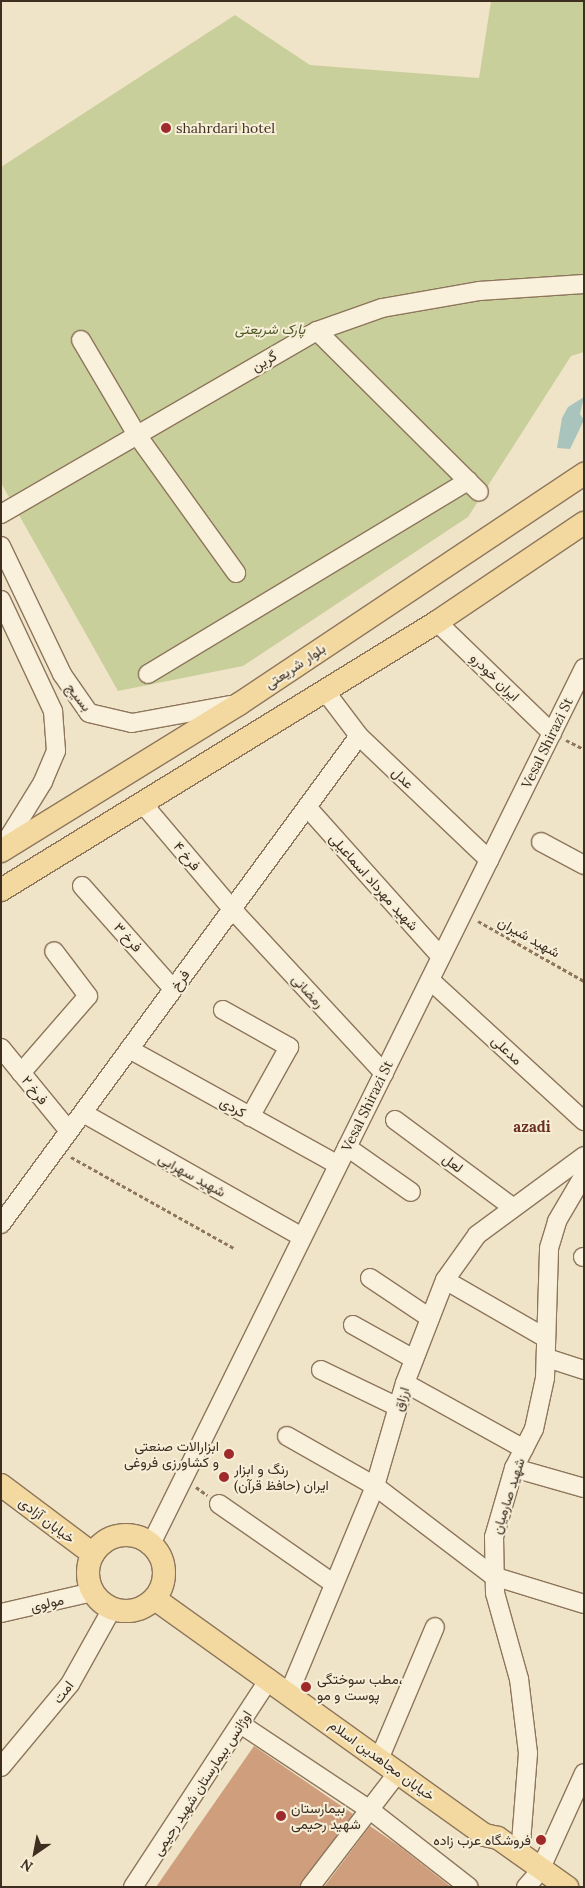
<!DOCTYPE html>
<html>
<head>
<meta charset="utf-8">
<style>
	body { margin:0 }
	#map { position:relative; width:585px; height:1888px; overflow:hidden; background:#f0e4c8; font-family:Lora,Vazirmatn,serif }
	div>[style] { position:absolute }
	.green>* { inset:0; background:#c9cf9b }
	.water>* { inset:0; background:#a9c4bc }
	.building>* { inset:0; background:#cf9f7d }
	.path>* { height:3px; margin-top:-1.5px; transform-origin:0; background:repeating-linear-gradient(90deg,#8d765c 0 4px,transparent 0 6.5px) }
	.roads { filter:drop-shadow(1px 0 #8d765c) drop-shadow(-1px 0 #8d765c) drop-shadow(0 1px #8d765c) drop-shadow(0 -1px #8d765c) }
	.minor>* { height:18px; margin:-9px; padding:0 9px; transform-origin:9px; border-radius:9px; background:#faf1dc }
	.major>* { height:22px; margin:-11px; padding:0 11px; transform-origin:11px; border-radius:11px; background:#f3d9a0 }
	.major>.ring { margin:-11px; padding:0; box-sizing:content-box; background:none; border:22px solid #f3d9a0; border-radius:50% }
	.dots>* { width:14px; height:14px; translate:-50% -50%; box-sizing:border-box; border:2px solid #f7eed8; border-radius:50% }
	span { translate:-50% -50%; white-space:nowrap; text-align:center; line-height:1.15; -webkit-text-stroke:4px #f7eed8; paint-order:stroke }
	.poi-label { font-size:14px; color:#3d2e20 }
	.left { translate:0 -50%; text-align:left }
	.right { translate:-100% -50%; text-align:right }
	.park-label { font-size:14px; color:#4d5a26; font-style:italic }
	.street-label { font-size:14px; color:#3d2e20 }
	.neighbourhood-label { font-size:15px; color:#6b2e1e; font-weight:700 }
	.frame { position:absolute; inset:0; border:2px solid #3d2e20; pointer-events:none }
	.north { position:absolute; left:10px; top:1828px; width:50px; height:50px; -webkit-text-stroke:4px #f7eed8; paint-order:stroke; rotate:213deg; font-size:14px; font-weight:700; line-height:20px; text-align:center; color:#3d2e20 }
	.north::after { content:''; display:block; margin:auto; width:18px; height:22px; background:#3d2e20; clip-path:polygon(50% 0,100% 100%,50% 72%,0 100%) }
</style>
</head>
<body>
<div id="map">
	<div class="green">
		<i style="clip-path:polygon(491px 1px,584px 1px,584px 352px,571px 356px,468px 517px,243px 666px,118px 691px,1px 483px,1px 167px,235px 15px,310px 65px,479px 78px)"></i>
	</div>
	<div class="water">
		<i style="clip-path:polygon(584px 397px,580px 414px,584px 420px,570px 449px,557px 448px,562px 418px,568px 407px)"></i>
	</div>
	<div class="building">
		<i style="clip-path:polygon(254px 1746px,353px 1814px,300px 1887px,156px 1887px)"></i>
		<i style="clip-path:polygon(370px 1826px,399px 1846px,451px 1887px,324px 1887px)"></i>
	</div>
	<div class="path">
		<i style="left:566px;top:740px;width:20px;rotate:27deg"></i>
		<i style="left:478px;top:921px;width:122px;rotate:29.5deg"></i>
		<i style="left:71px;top:1157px;width:187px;rotate:29.2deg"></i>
		<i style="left:196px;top:1487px;width:14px;rotate:36deg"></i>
	</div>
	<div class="roads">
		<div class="minor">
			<i style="left:317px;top:331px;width:228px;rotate:44.8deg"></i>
			<i style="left:81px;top:340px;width:110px;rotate:59.5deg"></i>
			<i style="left:137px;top:435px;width:170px;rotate:54.3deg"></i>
			<i style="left:1px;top:514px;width:365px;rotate:-30.1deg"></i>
			<i style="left:317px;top:331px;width:69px;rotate:-19.5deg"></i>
			<i style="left:382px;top:308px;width:98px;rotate:-9.9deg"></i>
			<i style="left:479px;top:291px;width:105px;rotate:-3.8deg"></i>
			<i style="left:1px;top:546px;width:142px;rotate:64.5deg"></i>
			<i style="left:62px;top:674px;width:47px;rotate:55.3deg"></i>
			<i style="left:89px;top:713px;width:44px;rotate:13.1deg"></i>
			<i style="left:132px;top:723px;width:101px;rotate:-10.3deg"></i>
			<i style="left:1px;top:600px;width:123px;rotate:64.9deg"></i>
			<i style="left:53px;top:711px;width:40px;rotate:85.7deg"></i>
			<i style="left:56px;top:751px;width:34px;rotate:113deg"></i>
			<i style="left:43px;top:782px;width:78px;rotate:121.8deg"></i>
			<i style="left:437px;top:622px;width:160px;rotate:44deg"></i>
			<i style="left:148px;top:674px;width:374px;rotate:-31.1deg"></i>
			<i style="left:325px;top:691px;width:56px;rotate:52.9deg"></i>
			<i style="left:359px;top:736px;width:180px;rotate:43.6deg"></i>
			<i style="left:143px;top:804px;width:138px;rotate:49.7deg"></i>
			<i style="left:232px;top:909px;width:224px;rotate:47.2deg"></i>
			<i style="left:307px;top:807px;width:201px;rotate:48.2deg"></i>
			<i style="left:541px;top:842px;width:49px;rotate:28.1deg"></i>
			<i style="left:82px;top:886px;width:137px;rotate:48.5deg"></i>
			<i style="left:430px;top:980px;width:209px;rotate:42.5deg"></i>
			<i style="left:223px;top:1010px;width:76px;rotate:29.3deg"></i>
			<i style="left:289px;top:1047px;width:80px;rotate:119.1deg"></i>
			<i style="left:1px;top:1048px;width:107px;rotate:50.7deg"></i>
			<i style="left:129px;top:1049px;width:239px;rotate:29deg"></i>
			<i style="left:21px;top:1073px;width:102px;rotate:-49deg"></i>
			<i style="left:88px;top:996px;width:56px;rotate:-127.1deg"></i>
			<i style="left:83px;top:1113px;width:252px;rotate:29.5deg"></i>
			<i style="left:395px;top:1120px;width:146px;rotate:36.6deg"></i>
			<i style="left:347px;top:1147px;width:78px;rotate:35.1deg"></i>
			<i style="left:1px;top:1224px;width:605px;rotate:-53.74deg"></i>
			<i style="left:583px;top:1257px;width:1px"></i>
			<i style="left:370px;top:1278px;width:72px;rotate:33.7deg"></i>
			<i style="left:445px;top:1280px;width:116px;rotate:29.9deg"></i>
			<i style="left:353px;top:1325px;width:70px;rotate:29.1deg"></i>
			<i style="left:547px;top:1358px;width:39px;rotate:18deg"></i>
			<i style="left:321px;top:1370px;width:85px;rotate:25.7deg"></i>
			<i style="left:405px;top:1383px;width:136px;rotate:29deg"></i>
			<i style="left:287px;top:1436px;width:101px;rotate:29.6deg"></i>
			<i style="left:375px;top:1486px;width:148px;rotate:37.3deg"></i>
			<i style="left:493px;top:1576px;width:95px;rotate:17.1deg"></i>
			<i style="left:514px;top:1468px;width:73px;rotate:15.9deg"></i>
			<i style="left:219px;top:1504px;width:140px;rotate:34.8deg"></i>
			<i style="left:151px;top:1544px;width:977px;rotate:-63.7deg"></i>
			<i style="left:1px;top:1613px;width:94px;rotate:-12.9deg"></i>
			<i style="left:289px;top:1693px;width:224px;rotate:-67.4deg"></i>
			<i style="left:375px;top:1486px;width:107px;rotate:-73.8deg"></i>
			<i style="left:405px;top:1383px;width:110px;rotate:-68.8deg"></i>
			<i style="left:445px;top:1280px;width:55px;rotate:-54.6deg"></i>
			<i style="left:477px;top:1235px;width:133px;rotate:-36.4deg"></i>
			<i style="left:242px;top:1725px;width:154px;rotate:33.6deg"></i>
			<i style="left:370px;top:1810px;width:125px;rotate:37.9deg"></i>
			<i style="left:380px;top:1757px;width:141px;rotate:-67.1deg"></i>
			<i style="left:1px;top:1767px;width:108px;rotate:-50.3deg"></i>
			<i style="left:70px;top:1684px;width:86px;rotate:-60.8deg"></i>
			<i style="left:520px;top:1855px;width:102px;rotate:-85.5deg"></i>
			<i style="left:528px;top:1753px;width:75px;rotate:-96.9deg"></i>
			<i style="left:519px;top:1679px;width:89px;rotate:-105.6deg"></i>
			<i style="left:495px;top:1593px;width:56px;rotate:-91deg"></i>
			<i style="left:494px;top:1537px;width:72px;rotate:-73.8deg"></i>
			<i style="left:514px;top:1468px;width:44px;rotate:-62.9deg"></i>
			<i style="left:534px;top:1429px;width:52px;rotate:-77.8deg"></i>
			<i style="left:545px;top:1378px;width:130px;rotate:-88.2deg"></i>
			<i style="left:549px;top:1248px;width:28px;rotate:-73deg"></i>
			<i style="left:557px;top:1221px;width:53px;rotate:-59.6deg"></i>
			<i style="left:541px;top:1868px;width:104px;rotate:-65.6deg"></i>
			<i style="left:133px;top:1887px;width:249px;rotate:-56.8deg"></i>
			<i style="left:310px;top:1887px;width:146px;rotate:-52.5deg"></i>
			<i style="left:526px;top:1887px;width:12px;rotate:-48deg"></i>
		</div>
		<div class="major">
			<i style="left:1px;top:851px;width:280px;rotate:-31.7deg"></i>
			<i style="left:239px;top:704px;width:415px;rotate:-33.7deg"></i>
			<i style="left:1px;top:890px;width:512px;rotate:-31.58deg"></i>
			<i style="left:437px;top:622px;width:177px;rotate:-34deg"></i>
			<i style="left:1px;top:1485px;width:115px;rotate:36.9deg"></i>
			<i class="ring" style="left:88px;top:1535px;width:54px;height:54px"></i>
			<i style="left:155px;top:1599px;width:406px;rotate:35.6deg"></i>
			<i style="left:485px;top:1835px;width:13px;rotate:13deg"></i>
			<i style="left:498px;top:1838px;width:85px;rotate:35.4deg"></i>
		</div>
	</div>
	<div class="dots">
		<i style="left:166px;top:128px;background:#9e2a2b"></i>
		<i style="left:229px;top:1454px;background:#9e2a2b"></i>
		<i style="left:224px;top:1477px;background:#9e2a2b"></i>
		<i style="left:306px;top:1687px;background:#9e2a2b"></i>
		<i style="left:281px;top:1816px;background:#9e2a2b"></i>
		<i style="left:541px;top:1840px;background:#9e2a2b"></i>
	</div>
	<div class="poi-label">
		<span class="left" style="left:176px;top:128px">shahrdari hotel</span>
		<span class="right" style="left:219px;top:1454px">ابزارالات صنعتی<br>و کشاورزی فروغی</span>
		<span class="left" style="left:234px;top:1477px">رنگ و ابزار<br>ایران (حافظ قرآن)</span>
		<span class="left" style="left:317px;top:1687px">مطب سوختگی،<br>پوست و مو</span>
		<span class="left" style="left:291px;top:1816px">بیمارستان<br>شهید رحیمی</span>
		<span class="right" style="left:531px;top:1840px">فروشگاه عرب زاده</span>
	</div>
	<div class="park-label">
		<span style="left:270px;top:329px">پارک شریعتی</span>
	</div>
	<div class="street-label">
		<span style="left:264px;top:361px;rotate:-30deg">گرین</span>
		<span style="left:295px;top:666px;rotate:-34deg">بلوار شریعتی</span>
		<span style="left:495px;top:677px;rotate:44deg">ایران خودرو</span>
		<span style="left:79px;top:697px;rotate:52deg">بسیج</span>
		<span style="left:547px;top:743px;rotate:-64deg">Vesal Shirazi St</span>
		<span style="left:403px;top:778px;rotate:44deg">عدل</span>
		<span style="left:187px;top:856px;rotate:50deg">فرخ ۴</span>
		<span style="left:374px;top:882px;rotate:48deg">شهید مهرداد اسماعیلی</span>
		<span style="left:128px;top:937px;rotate:48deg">فرخ ۳</span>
		<span style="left:529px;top:937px;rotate:29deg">شهید شیران</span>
		<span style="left:180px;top:980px;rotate:-54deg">فرخ</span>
		<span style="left:308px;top:991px;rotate:47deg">رمضانی</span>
		<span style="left:507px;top:1050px;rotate:43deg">مدعلی</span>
		<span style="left:35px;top:1090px;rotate:51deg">فرخ ۲</span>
		<span style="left:367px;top:1106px;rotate:-64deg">Vesal Shirazi St</span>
		<span style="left:233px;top:1107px;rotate:29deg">کردی</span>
		<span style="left:453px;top:1163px;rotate:37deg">لعل</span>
		<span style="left:192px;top:1175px;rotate:29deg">شهید سهرابی</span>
		<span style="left:401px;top:1399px;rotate:-73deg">ارزاق</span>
		<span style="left:508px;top:1496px;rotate:-72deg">شهید صارمیان</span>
		<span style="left:47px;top:1520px;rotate:37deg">خیابان آزادی</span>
		<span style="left:47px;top:1603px;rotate:-13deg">مولوی</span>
		<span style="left:63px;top:1692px;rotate:-53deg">امت</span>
		<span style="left:382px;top:1760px;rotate:36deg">خیابان مجاهدین اسلام</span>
		<span style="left:202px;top:1783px;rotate:-57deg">اوژانس بیمارستان شهید رحیمی</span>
	</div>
	<div class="neighbourhood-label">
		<span style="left:532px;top:1127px">azadi</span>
	</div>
	<div class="frame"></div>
	<div class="north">N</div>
</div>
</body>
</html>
